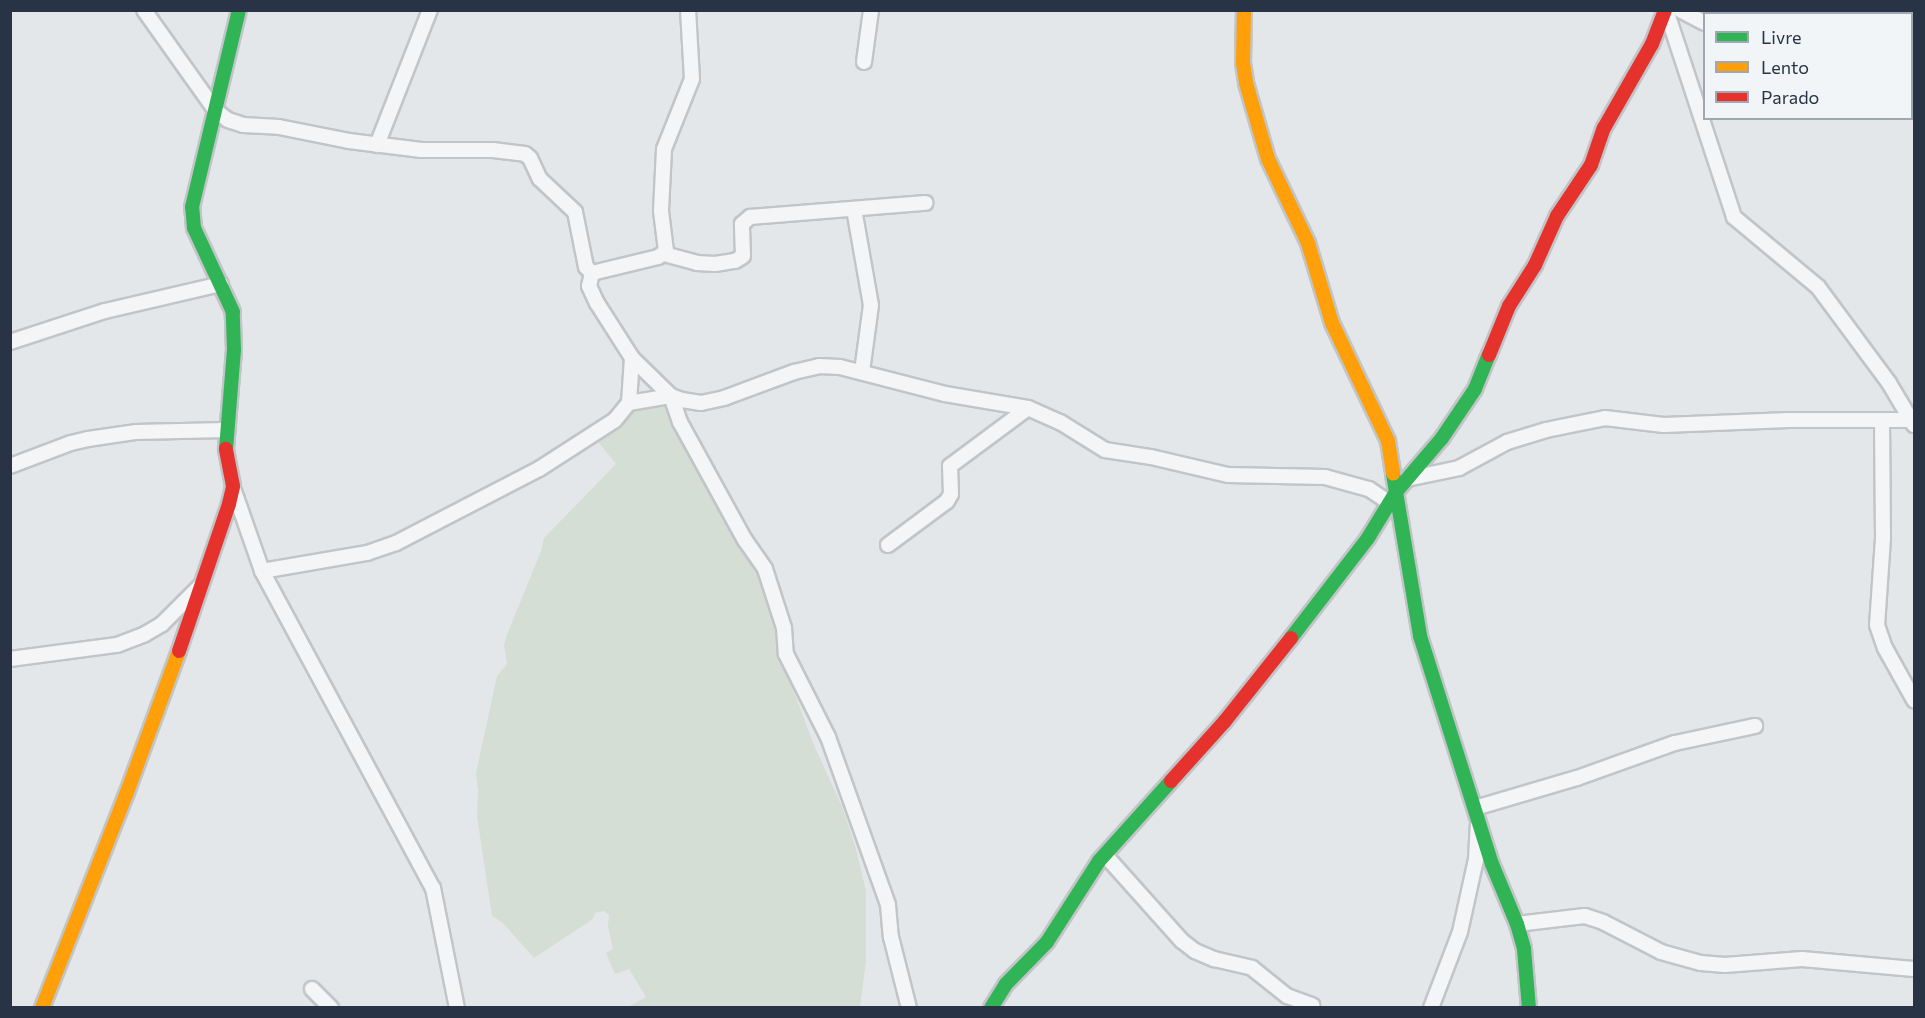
<!DOCTYPE html>
<html>
<head>
<meta charset="utf-8">
<style>
	body { margin:0 }
	#map { position:relative; width:1925px; height:1018px; overflow:hidden; background:#e4e7ea; font-family:Commissioner,sans-serif }
	div>[style] { position:absolute }
	.green>* { inset:0; background:#d4ded4 }
	.roads { filter:drop-shadow(2px 0 #c2c5c8) drop-shadow(-2px 0 #c2c5c8) drop-shadow(0 2px #c2c5c8) drop-shadow(0 -2px #c2c5c8) }
	.street>* { height:14px; margin:-7px; padding:0 7px; transform-origin:7px; border-radius:7px; background:#f3f5f6 }
	.fast>* { height:14px; margin:-7px; padding:0 7px; transform-origin:7px; border-radius:7px; background:#30b455 }
	.slow>* { height:14px; margin:-7px; padding:0 7px; transform-origin:7px; border-radius:7px; background:#ff9f0a }
	.jam>* { height:14px; margin:-7px; padding:0 7px; transform-origin:7px; border-radius:7px; background:#e5322d }
	span { translate:-50% -50%; white-space:nowrap; text-align:center; line-height:1.15; -webkit-text-stroke:6px #f2f5f8; paint-order:stroke }
	.frame { position:absolute; inset:0; border:12px solid #283345; pointer-events:none }
	.legend { position:absolute; left:1703px; top:12px; width:210px; height:108px; box-sizing:border-box; background:#f2f5f8; border:2px solid #a1a7b0; margin:0; padding:8px 10px; list-style:none; font-size:18px; color:#283345 }
	.legend li { display:flex; align-items:center; gap:12px; height:30px }
	.legend b { width:30px; border:2px solid #a1a7b0 }
</style>
</head>
<body>
<div id="map">
	<div class="green">
		<i style="clip-path:polygon(668px 400px,732px 498px,749px 551px,774px 607px,789px 679px,814px 745px,843px 809px,856px 849px,866px 891px,866px 961px,860px 1007px,628px 1007px,646px 997px,629px 969px,615px 974px,606px 953px,613px 949px,608px 927px,609px 915px,604px 911px,595px 913px,593px 919px,534px 958px,503px 923px,492px 916px,477px 816px,478px 791px,476px 773px,497px 676px,507px 664px,504px 645px,506px 637px,541px 551px,544px 538px,616px 464px,596px 439px,625px 413px)"></i>
	</div>
	<div class="roads">
		<div class="street">
			<i style="left:144px;top:10px;width:123px;rotate:54.6deg"></i>
			<i style="left:215px;top:110px;width:16px;rotate:38deg"></i>
			<i style="left:228px;top:120px;width:16px;rotate:18deg"></i>
			<i style="left:243px;top:125px;width:36px;rotate:3deg"></i>
			<i style="left:279px;top:127px;width:71px;rotate:11.3deg"></i>
			<i style="left:349px;top:141px;width:73px;rotate:7.1deg"></i>
			<i style="left:421px;top:150px;width:72px"></i>
			<i style="left:493px;top:150px;width:32px;rotate:7deg"></i>
			<i style="left:525px;top:154px;width:6px;rotate:39deg"></i>
			<i style="left:530px;top:158px;width:23px;rotate:65deg"></i>
			<i style="left:540px;top:179px;width:48px;rotate:43.3deg"></i>
			<i style="left:575px;top:212px;width:56px;rotate:78.7deg"></i>
			<i style="left:586px;top:267px;width:8px;rotate:45deg"></i>
			<i style="left:1666px;top:10px;width:218px;rotate:71.8deg"></i>
			<i style="left:1734px;top:217px;width:109px;rotate:39.8deg"></i>
			<i style="left:1818px;top:287px;width:119px;rotate:53.5deg"></i>
			<i style="left:1889px;top:383px;width:49px;rotate:59.2deg"></i>
			<i style="left:1680px;top:10px;width:27px;rotate:28deg"></i>
			<i style="left:1912px;top:41px;width:2px;rotate:27deg"></i>
			<i style="left:864px;top:62px;width:52px;rotate:-82.3deg"></i>
			<i style="left:377px;top:145px;width:145px;rotate:-68.6deg"></i>
			<i style="left:854px;top:209px;width:97px;rotate:80deg"></i>
			<i style="left:871px;top:305px;width:68px;rotate:97.7deg"></i>
			<i style="left:664px;top:254px;width:34px;rotate:15deg"></i>
			<i style="left:697px;top:263px;width:18px;rotate:3deg"></i>
			<i style="left:715px;top:264px;width:20px;rotate:-9deg"></i>
			<i style="left:735px;top:261px;width:9px;rotate:-32deg"></i>
			<i style="left:743px;top:256px;width:32px;rotate:-92deg"></i>
			<i style="left:742px;top:224px;width:11px;rotate:-41deg"></i>
			<i style="left:750px;top:217px;width:176px;rotate:-4.6deg"></i>
			<i style="left:592px;top:273px;width:13px;rotate:103deg"></i>
			<i style="left:589px;top:286px;width:19px;rotate:65deg"></i>
			<i style="left:597px;top:303px;width:65px;rotate:57.5deg"></i>
			<i style="left:632px;top:358px;width:54px;rotate:44.3deg"></i>
			<i style="left:671px;top:396px;width:12px;rotate:20deg"></i>
			<i style="left:682px;top:400px;width:19px;rotate:9deg"></i>
			<i style="left:701px;top:403px;width:24px;rotate:-12deg"></i>
			<i style="left:724px;top:398px;width:75px;rotate:-20.4deg"></i>
			<i style="left:794px;top:372px;width:26px;rotate:-13deg"></i>
			<i style="left:819px;top:366px;width:21px;rotate:3deg"></i>
			<i style="left:840px;top:367px;width:108px;rotate:14.4deg"></i>
			<i style="left:945px;top:394px;width:84px;rotate:9.6deg"></i>
			<i style="left:1028px;top:408px;width:35px;rotate:24deg"></i>
			<i style="left:1060px;top:422px;width:53px;rotate:31.9deg"></i>
			<i style="left:1105px;top:450px;width:47px;rotate:8.7deg"></i>
			<i style="left:1151px;top:457px;width:79px;rotate:13.2deg"></i>
			<i style="left:1228px;top:475px;width:97px;rotate:1.2deg"></i>
			<i style="left:1325px;top:477px;width:46px;rotate:15.3deg"></i>
			<i style="left:1369px;top:489px;width:25px;rotate:34deg"></i>
			<i style="left:592px;top:273px;width:68px;rotate:-13.6deg"></i>
			<i style="left:658px;top:257px;width:10px;rotate:-37deg"></i>
			<i style="left:666px;top:251px;width:40px;rotate:-97.1deg"></i>
			<i style="left:661px;top:211px;width:62px;rotate:-87.2deg"></i>
			<i style="left:664px;top:149px;width:75px;rotate:-68.2deg"></i>
			<i style="left:692px;top:79px;width:69px;rotate:-93.3deg"></i>
			<i style="left:10px;top:342px;width:100px;rotate:-18.1deg"></i>
			<i style="left:105px;top:311px;width:119px;rotate:-13.1deg"></i>
			<i style="left:629px;top:403px;width:43px;rotate:-9.5deg"></i>
			<i style="left:671px;top:396px;width:28px;rotate:71deg"></i>
			<i style="left:680px;top:422px;width:135px;rotate:61.2deg"></i>
			<i style="left:745px;top:540px;width:35px;rotate:55deg"></i>
			<i style="left:765px;top:569px;width:62px;rotate:72.1deg"></i>
			<i style="left:784px;top:628px;width:26px;rotate:86deg"></i>
			<i style="left:786px;top:654px;width:93px;rotate:63.2deg"></i>
			<i style="left:828px;top:737px;width:178px;rotate:70.3deg"></i>
			<i style="left:888px;top:905px;width:32px;rotate:85deg"></i>
			<i style="left:891px;top:937px;width:73px;rotate:75.8deg"></i>
			<i style="left:1882px;top:421px;width:117px;rotate:89.5deg"></i>
			<i style="left:1883px;top:538px;width:87px;rotate:93.9deg"></i>
			<i style="left:1877px;top:625px;width:24px;rotate:71deg"></i>
			<i style="left:1885px;top:648px;width:60px;rotate:60.9deg"></i>
			<i style="left:10px;top:466px;width:65px;rotate:-20.7deg"></i>
			<i style="left:71px;top:443px;width:17px;rotate:-13deg"></i>
			<i style="left:88px;top:439px;width:49px;rotate:-8.3deg"></i>
			<i style="left:136px;top:432px;width:90px;rotate:-1.3deg"></i>
			<i style="left:1407px;top:479px;width:53px;rotate:-11.9deg"></i>
			<i style="left:1459px;top:468px;width:55px;rotate:-28.4deg"></i>
			<i style="left:1507px;top:442px;width:41px;rotate:-17.1deg"></i>
			<i style="left:1546px;top:430px;width:60px;rotate:-11.5deg"></i>
			<i style="left:1605px;top:418px;width:59px;rotate:6.8deg"></i>
			<i style="left:1664px;top:425px;width:125px;rotate:-2.3deg"></i>
			<i style="left:1789px;top:420px;width:125px"></i>
			<i style="left:233px;top:488px;width:88px;rotate:70.7deg"></i>
			<i style="left:262px;top:571px;width:360px;rotate:61.7deg"></i>
			<i style="left:433px;top:888px;width:122px;rotate:78.7deg"></i>
			<i style="left:888px;top:545px;width:74px;rotate:-36.7deg"></i>
			<i style="left:947px;top:501px;width:8px;rotate:-60deg"></i>
			<i style="left:951px;top:494px;width:28px;rotate:-92deg"></i>
			<i style="left:950px;top:466px;width:97px;rotate:-36.6deg"></i>
			<i style="left:262px;top:571px;width:107px;rotate:-9.7deg"></i>
			<i style="left:367px;top:553px;width:31px;rotate:-19deg"></i>
			<i style="left:396px;top:543px;width:161px;rotate:-27.4deg"></i>
			<i style="left:539px;top:469px;width:90px;rotate:-32.8deg"></i>
			<i style="left:615px;top:420px;width:22px;rotate:-51deg"></i>
			<i style="left:629px;top:403px;width:45px;rotate:-86.2deg"></i>
			<i style="left:10px;top:659px;width:108px;rotate:-7.5deg"></i>
			<i style="left:117px;top:645px;width:30px;rotate:-21deg"></i>
			<i style="left:145px;top:634px;width:20px;rotate:-30deg"></i>
			<i style="left:162px;top:624px;width:55px;rotate:-45deg"></i>
			<i style="left:1475px;top:808px;width:106px;rotate:-16.4deg"></i>
			<i style="left:1577px;top:778px;width:104px;rotate:-19.7deg"></i>
			<i style="left:1675px;top:743px;width:82px;rotate:-12deg"></i>
			<i style="left:1105px;top:855px;width:115px;rotate:48.2deg"></i>
			<i style="left:1182px;top:941px;width:16px;rotate:38deg"></i>
			<i style="left:1195px;top:951px;width:21px;rotate:23deg"></i>
			<i style="left:1214px;top:959px;width:39px;rotate:13deg"></i>
			<i style="left:1252px;top:968px;width:45px;rotate:38.7deg"></i>
			<i style="left:1287px;top:996px;width:27px;rotate:20deg"></i>
			<i style="left:1517px;top:924px;width:68px;rotate:-6.7deg"></i>
			<i style="left:1585px;top:916px;width:19px;rotate:18deg"></i>
			<i style="left:1603px;top:922px;width:65px;rotate:27.3deg"></i>
			<i style="left:1661px;top:952px;width:41px;rotate:15.4deg"></i>
			<i style="left:1701px;top:963px;width:24px;rotate:5deg"></i>
			<i style="left:1725px;top:965px;width:77px;rotate:-4.5deg"></i>
			<i style="left:1802px;top:959px;width:112px;rotate:5.1deg"></i>
			<i style="left:312px;top:989px;width:27px;rotate:45deg"></i>
			<i style="left:1431px;top:1008px;width:81px;rotate:-69.1deg"></i>
			<i style="left:1460px;top:932px;width:75px;rotate:-77.6deg"></i>
			<i style="left:1476px;top:859px;width:33px;rotate:-87deg"></i>
		</div>
		<div class="fast">
			<i style="left:226px;top:449px;width:99px;rotate:-85.4deg"></i>
			<i style="left:234px;top:350px;width:38px;rotate:-92deg"></i>
			<i style="left:233px;top:312px;width:93px;rotate:-114.9deg"></i>
			<i style="left:194px;top:228px;width:21px;rotate:-95deg"></i>
			<i style="left:192px;top:207px;width:203px;rotate:-76.6deg"></i>
			<i style="left:1393px;top:474px;width:164px;rotate:80.5deg"></i>
			<i style="left:1420px;top:636px;width:239px;rotate:72.5deg"></i>
			<i style="left:1492px;top:864px;width:65px;rotate:67.4deg"></i>
			<i style="left:1517px;top:924px;width:26px;rotate:74deg"></i>
			<i style="left:1524px;top:949px;width:59px;rotate:85.2deg"></i>
			<i style="left:1291px;top:638px;width:126px;rotate:-52.4deg"></i>
			<i style="left:1368px;top:538px;width:54px;rotate:-58.7deg"></i>
			<i style="left:1396px;top:492px;width:71px;rotate:-49.6deg"></i>
			<i style="left:1442px;top:438px;width:59px;rotate:-56deg"></i>
			<i style="left:1475px;top:389px;width:37px;rotate:-68deg"></i>
			<i style="left:991px;top:1008px;width:28px;rotate:-58deg"></i>
			<i style="left:1006px;top:984px;width:59px;rotate:-45.7deg"></i>
			<i style="left:1047px;top:942px;width:96px;rotate:-57.3deg"></i>
			<i style="left:1099px;top:861px;width:108px;rotate:-48deg"></i>
		</div>
		<div class="slow">
			<i style="left:1244px;top:10px;width:53px;rotate:91.1deg"></i>
			<i style="left:1243px;top:63px;width:20px;rotate:81deg"></i>
			<i style="left:1246px;top:83px;width:79px;rotate:73.9deg"></i>
			<i style="left:1268px;top:159px;width:93px;rotate:64.5deg"></i>
			<i style="left:1308px;top:243px;width:84px;rotate:73.3deg"></i>
			<i style="left:1332px;top:323px;width:131px;rotate:64.6deg"></i>
			<i style="left:1388px;top:441px;width:33px;rotate:81deg"></i>
			<i style="left:42px;top:1008px;width:229px;rotate:-68.5deg"></i>
			<i style="left:126px;top:795px;width:153px;rotate:-69.8deg"></i>
		</div>
		<div class="jam">
			<i style="left:1489px;top:355px;width:53px;rotate:-67.8deg"></i>
			<i style="left:1509px;top:306px;width:49px;rotate:-57.6deg"></i>
			<i style="left:1535px;top:265px;width:54px;rotate:-65.8deg"></i>
			<i style="left:1557px;top:216px;width:61px;rotate:-56.3deg"></i>
			<i style="left:1591px;top:165px;width:39px;rotate:-71deg"></i>
			<i style="left:1604px;top:128px;width:97px;rotate:-60.3deg"></i>
			<i style="left:1652px;top:44px;width:36px;rotate:-69deg"></i>
			<i style="left:179px;top:651px;width:155px;rotate:-71.2deg"></i>
			<i style="left:229px;top:504px;width:18px;rotate:-77deg"></i>
			<i style="left:233px;top:486px;width:38px;rotate:-101deg"></i>
			<i style="left:1171px;top:781px;width:81px;rotate:-48deg"></i>
			<i style="left:1225px;top:721px;width:106px;rotate:-51.5deg"></i>
		</div>
	</div>
	<div class="frame"></div>
	<ul class="legend">
	<li><b style="height:8px;background:#30b455"></b>Livre</li>
	<li><b style="height:8px;background:#ff9f0a"></b>Lento</li>
	<li><b style="height:8px;background:#e5322d"></b>Parado</li>
	</ul>
</div>
</body>
</html>
